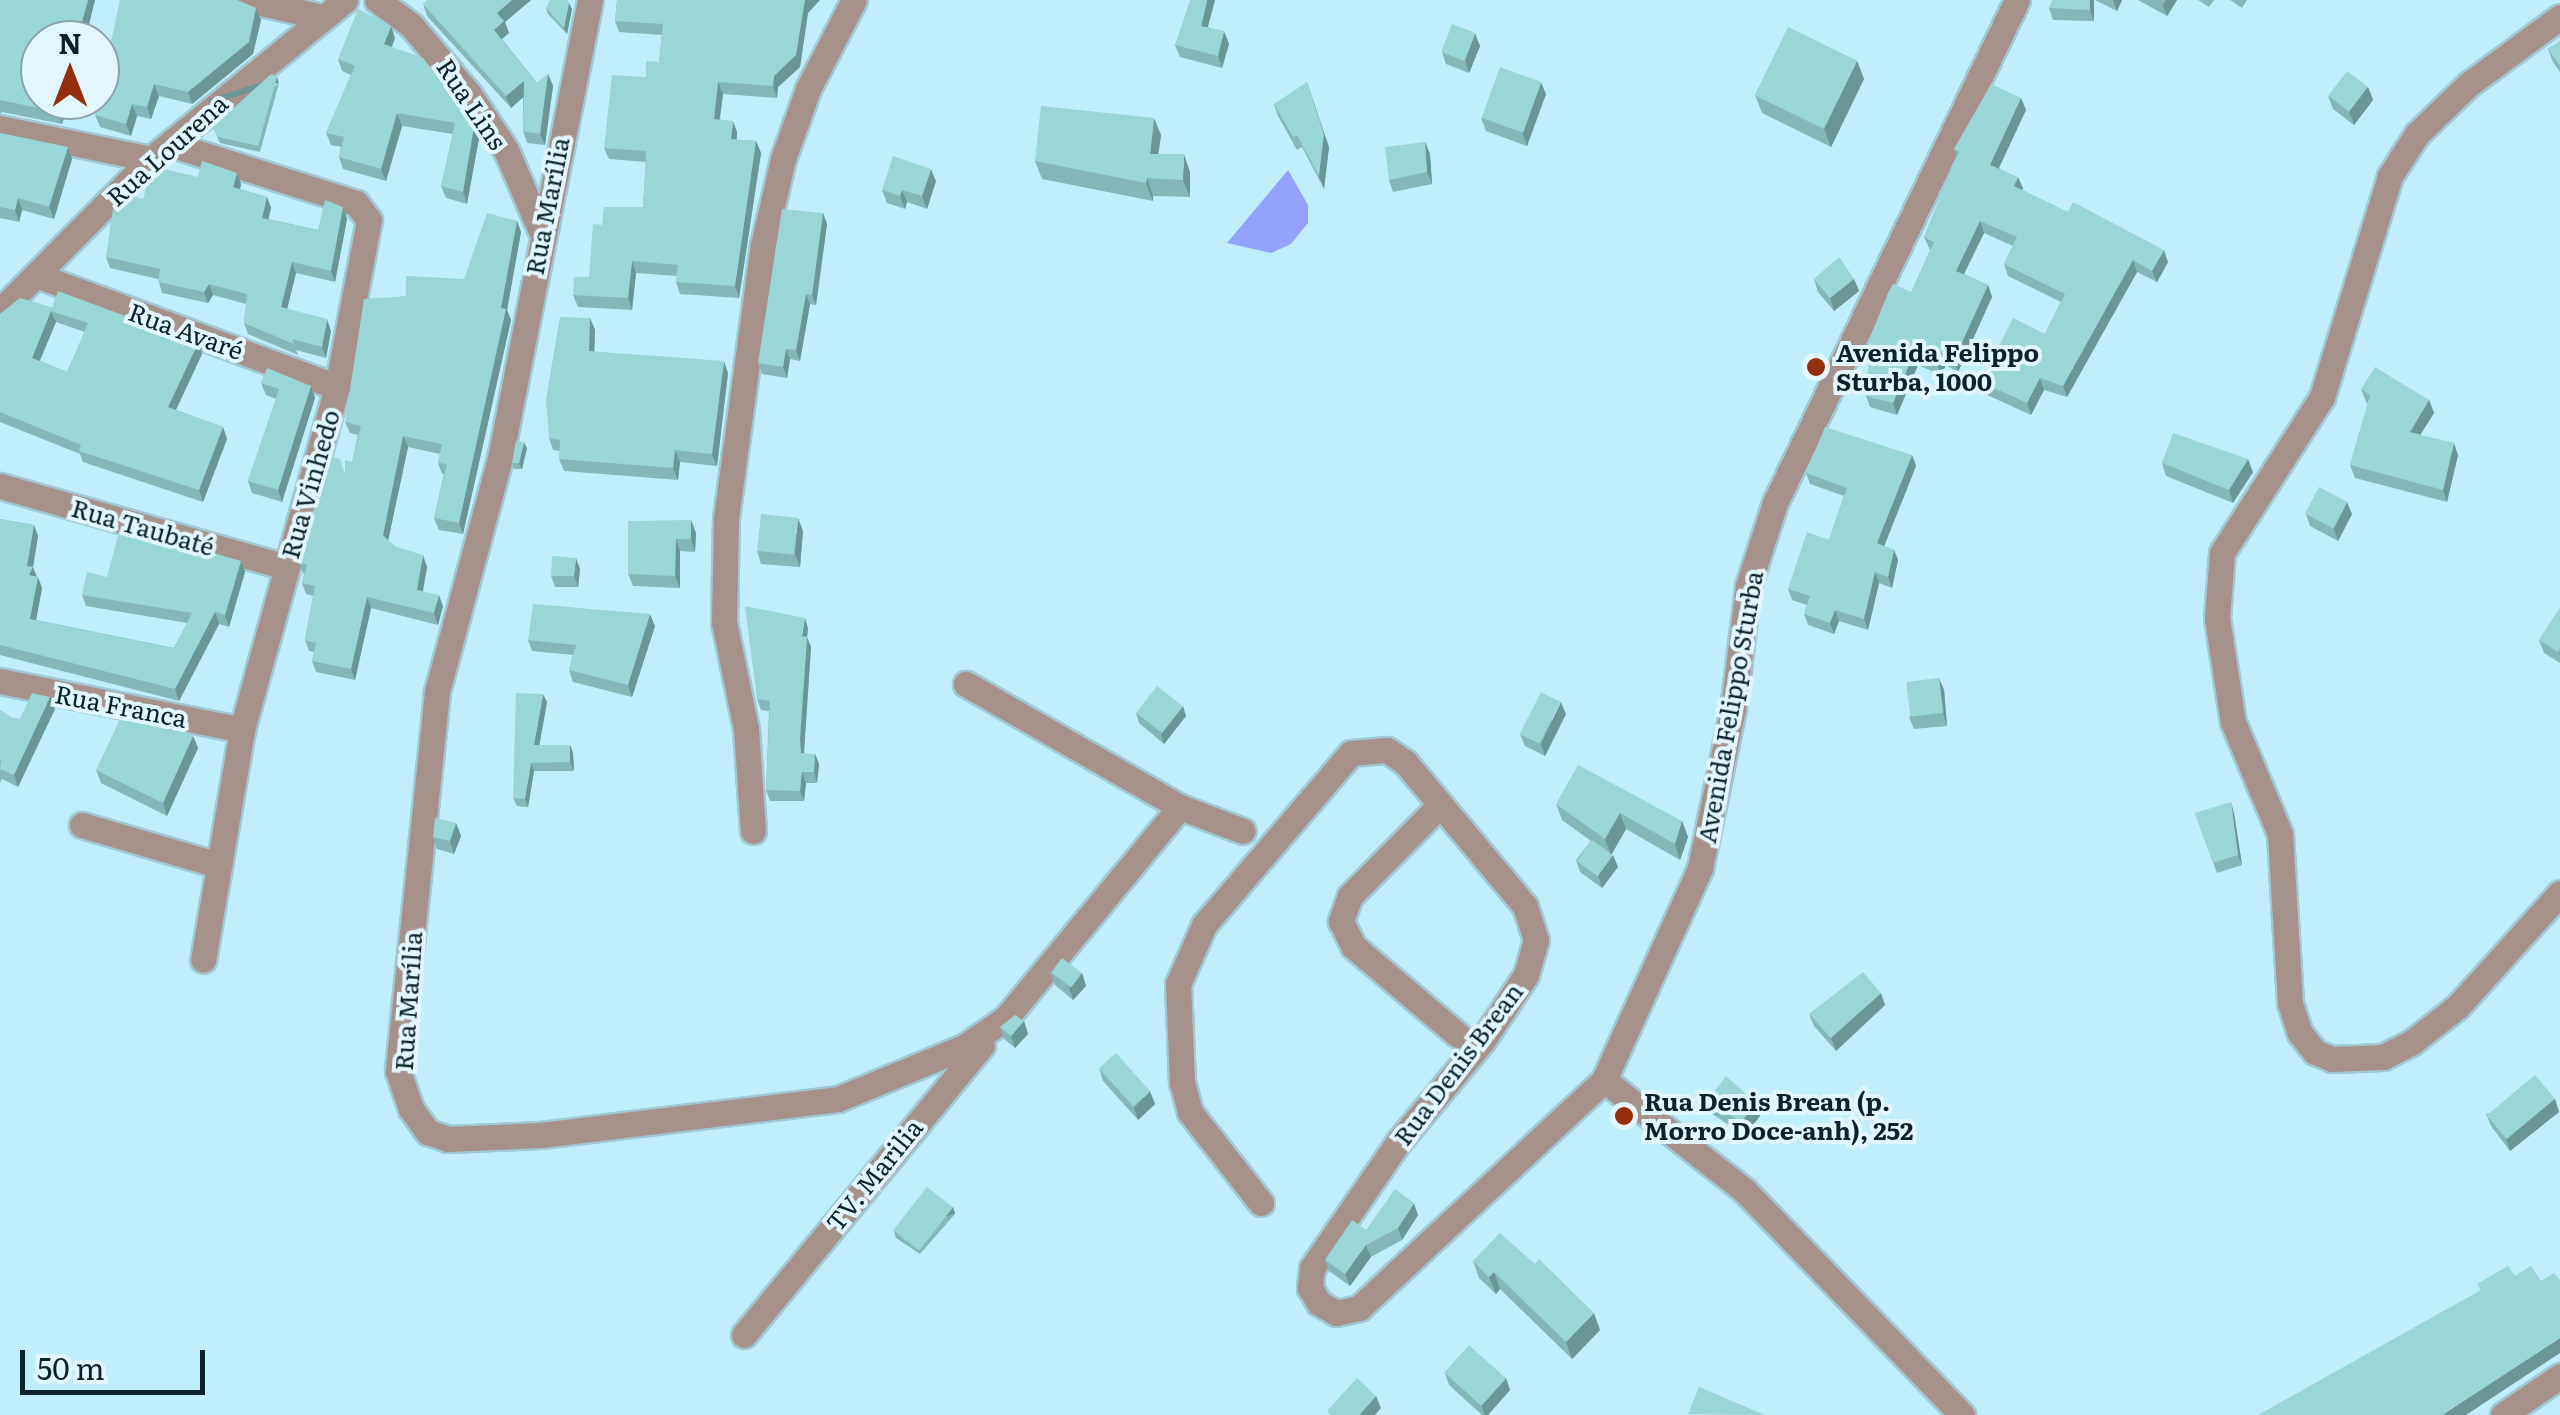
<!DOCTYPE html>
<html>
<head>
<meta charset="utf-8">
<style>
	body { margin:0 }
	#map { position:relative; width:2560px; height:1415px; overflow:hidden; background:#c1eefb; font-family:Literata,serif }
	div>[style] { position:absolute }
	.water>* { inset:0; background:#95a2fd }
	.roads { filter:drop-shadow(2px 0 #a0c9d5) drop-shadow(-2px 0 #a0c9d5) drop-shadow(0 2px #a0c9d5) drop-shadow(0 -2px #a0c9d5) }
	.minor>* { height:25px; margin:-12.5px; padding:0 12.5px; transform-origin:12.5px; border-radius:12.5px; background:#a7918b }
	.wall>* { inset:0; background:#84b8b8 }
	.shaded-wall>* { inset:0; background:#6b9696; transform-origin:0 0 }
	.building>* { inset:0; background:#99d6d6; transform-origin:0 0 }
	.dots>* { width:28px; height:28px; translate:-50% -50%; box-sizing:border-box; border:5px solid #e1f7fd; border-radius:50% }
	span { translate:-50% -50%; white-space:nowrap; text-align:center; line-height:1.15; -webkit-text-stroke:8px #e1f7fd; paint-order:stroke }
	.street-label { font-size:25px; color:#0b2228 }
	.poi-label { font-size:25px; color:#0b2228; font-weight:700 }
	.left { translate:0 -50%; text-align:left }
	.north { position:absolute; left:20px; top:20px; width:100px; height:100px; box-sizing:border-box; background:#e1f7fd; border:2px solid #8ba2a8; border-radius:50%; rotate:0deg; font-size:28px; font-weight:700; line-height:40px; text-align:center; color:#0b2228 }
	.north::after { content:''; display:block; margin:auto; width:35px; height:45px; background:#952e0d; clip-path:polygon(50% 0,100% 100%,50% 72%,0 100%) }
	.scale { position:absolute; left:20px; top:1350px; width:185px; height:45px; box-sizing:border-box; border:5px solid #0b2228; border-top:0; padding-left:12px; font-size:30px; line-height:35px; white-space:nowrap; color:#0b2228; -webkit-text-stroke:8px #e1f7fd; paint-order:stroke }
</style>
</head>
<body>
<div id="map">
	<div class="water">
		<i style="clip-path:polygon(1288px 170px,1308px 205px,1308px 223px,1291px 244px,1271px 253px,1227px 243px)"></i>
	</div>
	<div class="roads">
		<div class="minor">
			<i style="left:248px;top:0;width:76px;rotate:12.9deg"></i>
			<i style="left:377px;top:0;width:42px;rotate:36.3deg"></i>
			<i style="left:411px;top:25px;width:90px;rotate:50deg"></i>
			<i style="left:469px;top:94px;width:67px;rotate:56.5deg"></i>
			<i style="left:506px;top:150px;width:86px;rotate:66.7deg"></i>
			<i style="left:590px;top:0;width:467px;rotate:101.1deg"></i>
			<i style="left:500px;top:458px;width:242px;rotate:105.1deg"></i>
			<i style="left:437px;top:692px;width:381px;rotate:95.9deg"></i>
			<i style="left:398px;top:1071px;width:40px;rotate:71.1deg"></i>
			<i style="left:411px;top:1109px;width:29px;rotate:54deg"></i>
			<i style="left:428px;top:1132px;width:21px;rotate:19deg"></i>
			<i style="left:448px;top:1139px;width:93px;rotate:-2.5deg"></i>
			<i style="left:541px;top:1135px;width:299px;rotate:-6.9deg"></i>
			<i style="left:838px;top:1099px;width:136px;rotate:-22.4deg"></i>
			<i style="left:964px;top:1047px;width:51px;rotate:-34.6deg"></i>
			<i style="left:1006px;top:1018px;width:273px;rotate:-50.5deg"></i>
			<i style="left:1180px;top:807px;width:247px;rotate:-150.1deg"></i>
			<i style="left:2560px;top:17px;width:113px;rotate:143.6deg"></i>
			<i style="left:2469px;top:84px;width:72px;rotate:136.1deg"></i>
			<i style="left:2417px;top:134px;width:50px;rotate:122.7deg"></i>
			<i style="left:2390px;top:176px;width:231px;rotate:107.1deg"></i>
			<i style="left:2322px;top:397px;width:185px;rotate:122.7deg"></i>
			<i style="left:2222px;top:553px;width:65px;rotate:94.4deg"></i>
			<i style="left:2217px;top:618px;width:105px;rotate:81.3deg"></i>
			<i style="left:2233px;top:722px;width:121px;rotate:67.2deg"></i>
			<i style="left:2280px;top:834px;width:169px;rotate:86.6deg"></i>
			<i style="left:2290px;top:1003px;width:32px;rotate:72deg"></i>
			<i style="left:2300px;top:1033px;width:24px;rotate:52deg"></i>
			<i style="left:2315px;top:1052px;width:18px;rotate:22deg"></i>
			<i style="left:2332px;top:1059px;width:51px;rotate:-2.2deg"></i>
			<i style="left:2383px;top:1057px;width:31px;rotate:-27deg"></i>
			<i style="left:2411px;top:1043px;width:60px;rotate:-38.2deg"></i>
			<i style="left:2458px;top:1006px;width:152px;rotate:-47.9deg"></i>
			<i style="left:0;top:128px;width:154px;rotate:11.6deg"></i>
			<i style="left:170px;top:144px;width:195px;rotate:17.6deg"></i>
			<i style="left:356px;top:203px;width:21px;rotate:53deg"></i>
			<i style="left:369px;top:220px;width:170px;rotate:100.8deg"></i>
			<i style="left:337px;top:387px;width:356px;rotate:105.5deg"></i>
			<i style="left:242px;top:730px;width:233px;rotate:99.6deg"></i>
			<i style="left:36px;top:275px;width:321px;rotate:20.4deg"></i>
			<i style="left:0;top:311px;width:214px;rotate:-45.2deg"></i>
			<i style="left:151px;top:159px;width:251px;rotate:-39.3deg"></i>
			<i style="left:0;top:486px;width:297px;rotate:15.8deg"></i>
			<i style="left:0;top:681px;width:247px;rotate:11.4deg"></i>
			<i style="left:1440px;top:805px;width:128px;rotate:134.7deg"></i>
			<i style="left:1350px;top:896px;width:27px;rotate:110deg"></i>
			<i style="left:1341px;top:921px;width:28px;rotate:64deg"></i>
			<i style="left:1353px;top:946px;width:138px;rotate:40.3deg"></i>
			<i style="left:1180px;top:807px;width:67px;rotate:20.9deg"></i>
			<i style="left:82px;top:825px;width:143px;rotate:16.3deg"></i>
			<i style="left:753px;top:831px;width:102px;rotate:-93.9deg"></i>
			<i style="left:746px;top:729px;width:109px;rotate:-101.6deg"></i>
			<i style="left:724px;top:622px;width:104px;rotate:-88.9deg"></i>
			<i style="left:726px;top:518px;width:275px;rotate:-82.3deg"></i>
			<i style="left:763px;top:245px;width:88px;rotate:-76.9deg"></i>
			<i style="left:783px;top:159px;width:74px;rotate:-70.3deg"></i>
			<i style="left:808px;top:89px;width:100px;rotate:-62.7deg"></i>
			<i style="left:1604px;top:1080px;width:179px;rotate:38.2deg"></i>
			<i style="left:1745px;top:1191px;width:312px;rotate:45.9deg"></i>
			<i style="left:1261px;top:1203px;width:115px;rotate:-128deg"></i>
			<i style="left:1190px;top:1112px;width:30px;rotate:-105deg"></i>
			<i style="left:1182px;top:1083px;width:99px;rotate:-92.3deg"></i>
			<i style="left:1178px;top:984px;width:64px;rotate:-66.2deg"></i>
			<i style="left:1204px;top:925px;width:226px;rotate:-49.5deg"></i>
			<i style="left:1351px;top:753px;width:36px;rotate:-5deg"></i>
			<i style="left:1387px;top:750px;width:22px;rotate:34deg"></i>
			<i style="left:1405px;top:762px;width:187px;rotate:50.2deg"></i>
			<i style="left:1525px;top:906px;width:36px;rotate:72deg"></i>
			<i style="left:1536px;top:940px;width:36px;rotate:106deg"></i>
			<i style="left:1526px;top:975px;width:78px;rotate:123.5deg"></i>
			<i style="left:1483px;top:1040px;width:131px;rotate:129.7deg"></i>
			<i style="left:1399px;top:1141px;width:154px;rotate:124.4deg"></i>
			<i style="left:1312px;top:1268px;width:20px;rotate:96deg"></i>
			<i style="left:1310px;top:1288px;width:17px;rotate:59deg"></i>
			<i style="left:1319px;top:1303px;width:20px;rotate:30deg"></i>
			<i style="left:1336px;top:1313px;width:24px;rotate:-12deg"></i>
			<i style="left:1359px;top:1308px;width:335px;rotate:-42.9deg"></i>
			<i style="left:1604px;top:1080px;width:233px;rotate:-65.6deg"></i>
			<i style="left:1700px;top:868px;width:162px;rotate:-78.3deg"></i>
			<i style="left:1733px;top:709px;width:124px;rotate:-83deg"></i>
			<i style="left:1748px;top:586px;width:87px;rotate:-72deg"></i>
			<i style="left:1775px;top:503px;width:558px;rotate:-64.31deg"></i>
			<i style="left:744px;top:1335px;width:375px;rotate:-50.6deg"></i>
			<i style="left:2503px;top:1415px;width:69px;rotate:-34.4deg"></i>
		</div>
	</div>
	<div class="wall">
		<i style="clip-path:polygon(0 0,95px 0,85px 40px,40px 40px,69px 100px,62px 124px,2px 112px,0 114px)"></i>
		<i style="clip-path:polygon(428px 0,531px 0,505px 22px,509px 33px,502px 39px,537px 83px,548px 74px,553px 86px,545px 145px,527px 143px,523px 131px,523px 97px,511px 108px,427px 16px,423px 4px)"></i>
		<i style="clip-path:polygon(617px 0,820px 0,808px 13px,800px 67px,778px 87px,777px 98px,723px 94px,720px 119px,737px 132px,736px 140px,756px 141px,761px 153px,739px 298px,680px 294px,676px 282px,677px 276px,636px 273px,632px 310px,578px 307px,573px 295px,589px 277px,602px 225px,643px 207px,646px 162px,609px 159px,604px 148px,646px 77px,659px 62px,662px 35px,619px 32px,615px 21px)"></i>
		<i style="clip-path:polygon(2053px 0,2094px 0,2094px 21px,2053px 20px,2049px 8px)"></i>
		<i style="clip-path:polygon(2095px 0,2122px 0,2117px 11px)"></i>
		<i style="clip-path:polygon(2138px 0,2177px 0,2167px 16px)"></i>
		<i style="clip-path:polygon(2198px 0,2214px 0,2209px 7px)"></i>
		<i style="clip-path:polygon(2230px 0,2247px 0,2242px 8px)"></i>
		<i style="clip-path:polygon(569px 3px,572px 9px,567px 34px,548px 14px,546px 8px)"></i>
		<i style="clip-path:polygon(261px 20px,253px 54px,192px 104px,159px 96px,151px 119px,137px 116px,131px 136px,100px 127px,95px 115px)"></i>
		<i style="clip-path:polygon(1208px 27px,1229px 44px,1222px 68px,1180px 57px,1175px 45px)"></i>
		<i style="clip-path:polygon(395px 38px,392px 47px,479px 138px,467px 204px,446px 198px,441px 186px,453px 134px,402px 126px,386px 181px,343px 169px,339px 157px,341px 147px,331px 145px,326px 133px,351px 75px,342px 71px,338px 59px)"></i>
		<i style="clip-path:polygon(2560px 41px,2560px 72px,2553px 62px,2548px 49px)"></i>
		<i style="clip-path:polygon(1480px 46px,1469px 73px,1446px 64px,1442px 52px)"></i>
		<i style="clip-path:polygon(1857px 61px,1864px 79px,1831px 147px,1762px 113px,1755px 95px)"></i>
		<i style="clip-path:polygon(279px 83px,260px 152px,220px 143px,213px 127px)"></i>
		<i style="clip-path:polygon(2368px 87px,2373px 100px,2354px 125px,2333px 109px,2328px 96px)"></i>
		<i style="clip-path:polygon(1546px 94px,1527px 146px,1486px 131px,1481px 118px)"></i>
		<i style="clip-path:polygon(2021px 98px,2026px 110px,1999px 168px,2023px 188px,2022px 190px,2168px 262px,2157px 282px,2137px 272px,2067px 397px,2044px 390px,2031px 415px,1985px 394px,1981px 382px,2045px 334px,2061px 302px,2008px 276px,2004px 264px,2013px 246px,1984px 233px,1964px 274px,1988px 285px,1992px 297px,1958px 372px,1946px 365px,1941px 375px,1918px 365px,1897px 415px,1870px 407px,1866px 396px,1930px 250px,1924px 237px,1957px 157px,1954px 149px)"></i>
		<i style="clip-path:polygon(1274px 104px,1329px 147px,1324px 189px,1302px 147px,1297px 150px,1278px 116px)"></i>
		<i style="clip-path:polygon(0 133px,68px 147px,72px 159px,54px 219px,22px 210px,19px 222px,0 218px)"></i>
		<i style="clip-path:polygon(1161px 135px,1158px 154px,1190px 172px,1190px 197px,1153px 196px,1153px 201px,1042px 179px,1035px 161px)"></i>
		<i style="clip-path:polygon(1425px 142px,1430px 154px,1432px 184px,1393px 192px,1389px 180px)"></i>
		<i style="clip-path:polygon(237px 173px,241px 184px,240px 189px,267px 197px,271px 208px,268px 219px,318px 230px,343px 207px,347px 219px,335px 282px,296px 273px,287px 309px,331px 331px,326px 358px,296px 350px,298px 355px,248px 334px,244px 323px,246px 304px,213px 295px,208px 303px,162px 293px,158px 279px,110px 268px,106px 257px,143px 199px,198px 177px)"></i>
		<i style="clip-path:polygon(936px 181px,927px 209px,907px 202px,905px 209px,887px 203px,882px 190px)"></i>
		<i style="clip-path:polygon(823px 213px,827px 224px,816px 305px,810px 304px,800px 361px,790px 359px,787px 378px,762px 374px,758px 363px)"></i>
		<i style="clip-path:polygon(517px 221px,521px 232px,507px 310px,511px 320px,463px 534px,439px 530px,434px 518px,444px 474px,442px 474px,438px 463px,440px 454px,408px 447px,388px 540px,394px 546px,427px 567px,423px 591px,443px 606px,438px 625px,371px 608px,355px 680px,316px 672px,312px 661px,314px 652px,309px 651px,305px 640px,313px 596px,306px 594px,302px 583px,304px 575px,299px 563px,352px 462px,358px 435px,350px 433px,345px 422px,406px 296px,464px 279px)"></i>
		<i style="clip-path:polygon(1814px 279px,1854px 279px,1859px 291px,1834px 311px,1818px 292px)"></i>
		<i style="clip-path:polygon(evenodd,20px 298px,202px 354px,176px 410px,223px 427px,227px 439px,203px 502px,83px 462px,80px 454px,0 422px,0 314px,20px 298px,56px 322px,85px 332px,67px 372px,40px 361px,56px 322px)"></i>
		<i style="clip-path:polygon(590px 318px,595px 330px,594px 352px,728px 373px,717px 466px,680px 462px,678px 480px,564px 471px,559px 459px,560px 451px,553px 450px,549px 438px)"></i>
		<i style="clip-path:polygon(261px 383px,311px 386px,315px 398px,282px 502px,252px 493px,248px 481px,276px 399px,266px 395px)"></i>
		<i style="clip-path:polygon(2361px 389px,2429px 400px,2434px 413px,2420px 435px,2458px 455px,2447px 502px,2355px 478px,2350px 465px,2368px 403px,2366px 402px)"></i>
		<i style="clip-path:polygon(527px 448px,522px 469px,514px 469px,512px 463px)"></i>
		<i style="clip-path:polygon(1912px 455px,1916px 466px,1884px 546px,1894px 550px,1898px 560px,1892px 588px,1879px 583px,1868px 630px,1839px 621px,1834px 634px,1808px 625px,1804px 614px,1807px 605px,1792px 600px,1788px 589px,1829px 540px,1844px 496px,1810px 484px,1806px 473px)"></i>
		<i style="clip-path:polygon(2162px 463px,2253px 472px,2233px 503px,2166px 476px)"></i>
		<i style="clip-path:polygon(2306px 514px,2352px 514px,2338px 541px,2310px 526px)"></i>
		<i style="clip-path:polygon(0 519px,34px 525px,38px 536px,33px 567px,42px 588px,36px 620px,174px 648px,187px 623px,86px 606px,82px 595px,107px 577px,241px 561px,245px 572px,229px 627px,219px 624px,179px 701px,0 655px)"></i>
		<i style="clip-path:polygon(628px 521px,696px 533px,695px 552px,680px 551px,680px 588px,633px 586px,628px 574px)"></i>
		<i style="clip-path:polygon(803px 531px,800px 567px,761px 564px,757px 551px)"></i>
		<i style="clip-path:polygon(580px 569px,578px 587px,555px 587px,551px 576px)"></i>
		<i style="clip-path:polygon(2560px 608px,2560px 663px,2544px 653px,2539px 640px)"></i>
		<i style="clip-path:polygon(655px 626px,632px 697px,573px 682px,569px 670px,573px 655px,532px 651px,528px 640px)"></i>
		<i style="clip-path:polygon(808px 628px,807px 637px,811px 647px,804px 754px,815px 754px,819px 764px,817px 783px,806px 783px,804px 801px,770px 801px,766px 790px,769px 711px,761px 710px,757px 699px)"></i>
		<i style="clip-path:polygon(1939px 678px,1944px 690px,1947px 726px,1914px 729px,1909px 717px)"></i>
		<i style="clip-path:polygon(547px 702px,539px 745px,570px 745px,573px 753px,574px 771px,534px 771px,528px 807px,517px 806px,513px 798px)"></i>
		<i style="clip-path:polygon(55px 709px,18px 787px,2px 779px,0 783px,0 710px,12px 718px,20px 719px)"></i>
		<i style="clip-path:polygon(1136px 713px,1186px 716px,1164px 744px,1139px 723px)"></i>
		<i style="clip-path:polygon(1566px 714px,1545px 756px,1525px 746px,1520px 734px)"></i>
		<i style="clip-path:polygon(193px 736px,198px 748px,167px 816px,101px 783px,96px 770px)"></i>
		<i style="clip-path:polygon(1556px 804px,1682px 821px,1688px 837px,1680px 860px,1626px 829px,1612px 854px,1618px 867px,1602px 888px,1580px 872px,1576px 860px,1591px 841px,1562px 820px)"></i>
		<i style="clip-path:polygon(2195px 813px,2234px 813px,2242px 865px,2217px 873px)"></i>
		<i style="clip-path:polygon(456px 823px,461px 836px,454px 854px,437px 849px,433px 837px)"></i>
		<i style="clip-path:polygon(1050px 972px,1082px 973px,1086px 986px,1073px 1000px,1055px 985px)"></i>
		<i style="clip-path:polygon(1885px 1005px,1836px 1051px,1814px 1026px,1809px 1014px)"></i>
		<i style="clip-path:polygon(1024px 1021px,1028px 1034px,1015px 1048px,1004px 1039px,1000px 1027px)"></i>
		<i style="clip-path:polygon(1099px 1068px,1155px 1104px,1138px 1120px,1103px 1081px)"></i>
		<i style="clip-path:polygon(2555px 1099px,2559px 1112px,2510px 1151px,2491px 1126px,2486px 1114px)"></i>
		<i style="clip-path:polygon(1707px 1101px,1756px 1103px,1760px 1116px,1745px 1135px,1712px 1114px)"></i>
		<i style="clip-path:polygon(953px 1207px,955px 1214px,920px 1254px,896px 1238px,894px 1231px)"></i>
		<i style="clip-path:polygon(1418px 1215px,1402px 1240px,1371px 1257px,1350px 1286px,1329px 1271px,1325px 1260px,1366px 1230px)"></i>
		<i style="clip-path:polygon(1473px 1261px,1600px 1330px,1572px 1359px,1500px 1289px,1496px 1294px,1479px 1278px)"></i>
		<i style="clip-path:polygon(1445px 1373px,1506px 1378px,1510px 1390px,1488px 1415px,1482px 1415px,1449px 1385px)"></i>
	</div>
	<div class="shaded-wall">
		<i style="clip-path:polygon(88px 0,95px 0,85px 40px,77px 40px)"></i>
		<i style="clip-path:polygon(512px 0,531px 0,505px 22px,509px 33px,498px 42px,494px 30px,497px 13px)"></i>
		<i style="clip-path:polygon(805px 0,820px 0,808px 13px,800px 67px,778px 87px,777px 98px,773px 86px,774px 76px)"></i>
		<i style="clip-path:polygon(1207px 0,1215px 0,1205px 38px,1201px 26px)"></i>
		<i style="clip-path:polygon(2090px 0,2094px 0,2094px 21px,2090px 10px)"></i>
		<i style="clip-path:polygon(2113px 0,2122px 0,2117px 11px)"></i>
		<i style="clip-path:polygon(2166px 0,2177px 0,2167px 16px,2163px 5px)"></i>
		<i style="clip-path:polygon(569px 3px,572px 9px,567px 34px,564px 28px)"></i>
		<i style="clip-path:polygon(256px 8px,261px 20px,253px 54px,192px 104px,188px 92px)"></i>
		<i style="clip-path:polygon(391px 26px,395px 38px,388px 56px,384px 44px)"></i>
		<i style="clip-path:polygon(1224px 31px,1229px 44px,1222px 68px,1218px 56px)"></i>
		<i style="clip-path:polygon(1475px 33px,1480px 46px,1469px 73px,1465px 60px)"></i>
		<i style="clip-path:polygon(1857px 61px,1864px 79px,1831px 147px,1824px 129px)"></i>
		<i style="clip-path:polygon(548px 74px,553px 86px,545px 145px,540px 134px)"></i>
		<i style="left:277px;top:77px;width:6px;height:72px;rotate:72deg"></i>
		<i style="clip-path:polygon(524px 81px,528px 93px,511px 108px,506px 96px)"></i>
		<i style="clip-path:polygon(718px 82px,723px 94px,718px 130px,714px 119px)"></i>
		<i style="clip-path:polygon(1307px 82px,1329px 147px,1324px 189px,1319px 176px)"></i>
		<i style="clip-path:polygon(1541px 82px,1546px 94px,1527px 146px,1523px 134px)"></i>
		<i style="clip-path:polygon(154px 84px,159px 96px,151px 119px,147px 107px)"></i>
		<i style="clip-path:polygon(2368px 87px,2373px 100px,2354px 125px,2349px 112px)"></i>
		<i style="clip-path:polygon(2021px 98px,2026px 110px,1995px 176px,1990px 165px)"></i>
		<i style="clip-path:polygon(61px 100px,69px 100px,62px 124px,58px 112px)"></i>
		<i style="clip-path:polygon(132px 104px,137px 116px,131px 136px,126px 124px)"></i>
		<i style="clip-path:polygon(397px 113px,402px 126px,386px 181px,381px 169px)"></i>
		<i style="clip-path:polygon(1154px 118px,1161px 135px,1156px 171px,1150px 154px)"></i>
		<i style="clip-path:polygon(733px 121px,737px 132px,736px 151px,731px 139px)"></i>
		<i style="clip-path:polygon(474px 126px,479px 138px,467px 204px,463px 192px)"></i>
		<i style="clip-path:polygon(756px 141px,761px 153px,739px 298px,735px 286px)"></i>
		<i style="clip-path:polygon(1425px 142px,1430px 154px,1432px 184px,1427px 172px)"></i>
		<i style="clip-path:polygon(68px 147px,72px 159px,54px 219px,49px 207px)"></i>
		<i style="clip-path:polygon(1184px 154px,1190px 172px,1190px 197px,1183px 180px)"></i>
		<i style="clip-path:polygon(931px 169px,936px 181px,927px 209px,922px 196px)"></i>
		<i style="clip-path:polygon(237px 173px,241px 184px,238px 199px,233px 187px)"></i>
		<i style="clip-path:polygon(2018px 177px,2023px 188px,2018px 198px,2014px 186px)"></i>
		<i style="clip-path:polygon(1147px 178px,1153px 196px,1153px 201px,1146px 183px)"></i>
		<i style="clip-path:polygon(902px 190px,907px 202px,905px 209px,900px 196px)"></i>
		<i style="clip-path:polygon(267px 197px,271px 208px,266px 229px,262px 218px)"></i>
		<i style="clip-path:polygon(18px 198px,22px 210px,19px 222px,15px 210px)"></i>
		<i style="clip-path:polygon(343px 207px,347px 219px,335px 282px,331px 271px)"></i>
		<i style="clip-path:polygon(823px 213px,827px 224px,816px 305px,812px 295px)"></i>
		<i style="clip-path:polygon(517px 221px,521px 232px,507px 310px,511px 320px,463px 534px,459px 523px)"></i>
		<i style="clip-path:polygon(1980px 221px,1984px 233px,1960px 282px,1956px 271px)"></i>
		<i style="clip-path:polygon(2164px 250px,2168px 262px,2157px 282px,2152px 271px)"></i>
		<i style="clip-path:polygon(2133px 260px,2137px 272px,2067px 397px,2063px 386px)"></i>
		<i style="clip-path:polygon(632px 261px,636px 273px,632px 310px,628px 298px)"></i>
		<i style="clip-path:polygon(292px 262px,296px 273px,285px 318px,281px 307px)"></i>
		<i style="clip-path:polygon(1854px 279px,1859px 291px,1834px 311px,1830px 298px)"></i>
		<i style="clip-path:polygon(209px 284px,213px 295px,208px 303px,204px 292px)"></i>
		<i style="clip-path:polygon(1988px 285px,1992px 297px,1958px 372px,1954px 360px)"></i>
		<i style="clip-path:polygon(806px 294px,810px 304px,800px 361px,796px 350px)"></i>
		<i style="clip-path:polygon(51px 311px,56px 322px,36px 369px,32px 358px)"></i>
		<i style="clip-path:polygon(590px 318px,595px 330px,594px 363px,589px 351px)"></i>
		<i style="clip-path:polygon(327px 319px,331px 331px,326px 358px,322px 347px)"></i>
		<i style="clip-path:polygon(198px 343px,202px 354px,172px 418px,168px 407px)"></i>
		<i style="clip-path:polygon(786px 349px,790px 359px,787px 378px,783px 367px)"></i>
		<i style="clip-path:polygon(1914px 353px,1918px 365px,1897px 415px,1893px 403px)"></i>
		<i style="clip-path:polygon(1941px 353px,1946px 365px,1941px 375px,1937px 363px)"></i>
		<i style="clip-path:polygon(724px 361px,728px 373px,717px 466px,712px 454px)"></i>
		<i style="clip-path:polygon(2040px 378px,2044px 390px,2031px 415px,2027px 403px)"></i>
		<i style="clip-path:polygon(311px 386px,315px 398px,282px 502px,278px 490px)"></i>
		<i style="clip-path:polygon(2429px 400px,2434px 413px,2414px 445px,2410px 432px)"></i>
		<i style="clip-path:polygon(223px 427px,227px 439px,203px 502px,199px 490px)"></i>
		<i style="clip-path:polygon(403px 436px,408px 447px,387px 546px,383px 535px)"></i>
		<i style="clip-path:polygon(524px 442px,527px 448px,522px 469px,519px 463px)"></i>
		<i style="clip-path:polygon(2454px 443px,2458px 455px,2447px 502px,2443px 490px)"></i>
		<i style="clip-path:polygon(675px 450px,680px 462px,678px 480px,673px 468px)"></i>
		<i style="clip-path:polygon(1912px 455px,1916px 466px,1881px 554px,1877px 543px)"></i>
		<i style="clip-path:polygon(2248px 459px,2253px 472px,2233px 503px,2229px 490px)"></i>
		<i style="clip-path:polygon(2347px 502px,2352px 514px,2338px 541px,2334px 529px)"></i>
		<i style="clip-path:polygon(798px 518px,803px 531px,800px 567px,795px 554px)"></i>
		<i style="clip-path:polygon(691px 520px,696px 533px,695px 552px,691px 539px)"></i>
		<i style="clip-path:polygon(34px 525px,38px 536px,33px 567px,37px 579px,33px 587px,27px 566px)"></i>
		<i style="clip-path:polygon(676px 539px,680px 551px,680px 588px,675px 576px)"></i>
		<i style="clip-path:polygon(1894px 550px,1898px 560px,1892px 588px,1888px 577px)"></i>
		<i style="clip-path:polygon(423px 555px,427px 567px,421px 601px,417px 590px)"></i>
		<i style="clip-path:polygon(576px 558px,580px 569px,578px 587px,574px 576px)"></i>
		<i style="clip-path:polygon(241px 561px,245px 572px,229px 627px,225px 615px)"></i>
		<i style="clip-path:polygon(1875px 572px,1879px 583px,1868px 630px,1864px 619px)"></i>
		<i style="clip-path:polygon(38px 577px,42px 588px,34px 631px,30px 619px)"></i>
		<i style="clip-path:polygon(439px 595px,443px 606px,438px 625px,434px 613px)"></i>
		<i style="clip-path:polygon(367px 597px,371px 608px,355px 680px,351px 669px)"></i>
		<i style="clip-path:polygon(1835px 610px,1839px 621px,1834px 634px,1830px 623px)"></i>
		<i style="clip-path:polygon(215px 612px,219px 624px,179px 701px,175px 689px)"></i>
		<i style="clip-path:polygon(650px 614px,655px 626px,632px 697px,628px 685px)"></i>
		<i style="clip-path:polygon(805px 618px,808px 628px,806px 646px,802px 636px)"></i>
		<i style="clip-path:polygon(807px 637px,811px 647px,804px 750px,805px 764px,801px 753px,800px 739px)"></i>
		<i style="clip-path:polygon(1939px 678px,1944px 690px,1947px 726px,1943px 713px)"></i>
		<i style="clip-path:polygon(543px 694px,547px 702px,538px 753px,534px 745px)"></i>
		<i style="clip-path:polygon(50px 697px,55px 709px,18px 787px,14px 775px)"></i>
		<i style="clip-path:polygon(1561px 702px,1566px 714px,1545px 756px,1541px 744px)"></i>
		<i style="clip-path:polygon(1183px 706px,1186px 716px,1164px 744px,1161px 734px)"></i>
		<i style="clip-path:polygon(193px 736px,198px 748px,167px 816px,163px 803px)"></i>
		<i style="clip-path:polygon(570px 745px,573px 753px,574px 771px,570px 762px)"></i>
		<i style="clip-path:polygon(815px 754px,819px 764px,817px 783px,814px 772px)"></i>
		<i style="clip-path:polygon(531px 763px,534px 771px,528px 807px,525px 799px)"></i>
		<i style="clip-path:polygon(802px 772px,806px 783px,804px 801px,800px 791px)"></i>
		<i style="clip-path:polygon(2231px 802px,2234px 813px,2242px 865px,2238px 855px)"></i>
		<i style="clip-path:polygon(1620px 813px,1626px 829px,1611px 855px,1605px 839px)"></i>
		<i style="clip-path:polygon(1682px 821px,1688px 837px,1680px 860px,1675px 844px)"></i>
		<i style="clip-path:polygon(456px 823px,461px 836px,454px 854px,450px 841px)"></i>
		<i style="clip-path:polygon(1613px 855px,1618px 867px,1602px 888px,1598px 875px)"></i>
		<i style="clip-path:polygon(1082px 973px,1086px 986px,1073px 1000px,1069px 987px)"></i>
		<i style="clip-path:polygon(1881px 993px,1885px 1005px,1836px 1051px,1831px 1038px)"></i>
		<i style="clip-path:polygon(1024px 1021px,1028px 1034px,1015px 1048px,1011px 1036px)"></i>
		<i style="clip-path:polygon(1150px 1091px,1155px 1104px,1138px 1120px,1134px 1108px)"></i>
		<i style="clip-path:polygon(2555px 1099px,2559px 1112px,2510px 1151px,2506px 1138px)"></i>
		<i style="clip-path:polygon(1756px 1103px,1760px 1116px,1745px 1135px,1741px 1122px)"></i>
		<i style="clip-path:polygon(1414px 1203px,1418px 1215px,1402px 1240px,1398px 1228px)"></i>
		<i style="left:953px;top:1207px;width:7px;height:55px;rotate:74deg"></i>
		<i style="clip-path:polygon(1366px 1245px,1371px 1257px,1350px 1286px,1345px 1274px)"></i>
		<i style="clip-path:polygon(1494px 1272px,1500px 1289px,1496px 1294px,1489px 1277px)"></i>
		<i style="clip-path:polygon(1594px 1313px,1600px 1330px,1572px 1359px,1566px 1342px)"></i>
		<i style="clip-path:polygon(2560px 1338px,2560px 1353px,2466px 1415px,2442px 1415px)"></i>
		<i style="clip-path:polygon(1506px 1378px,1510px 1390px,1488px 1415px,1485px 1415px,1481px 1405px)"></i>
		<i style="clip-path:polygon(1376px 1396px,1381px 1408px,1375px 1415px,1359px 1415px)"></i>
	</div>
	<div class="building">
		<i style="clip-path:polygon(0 0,88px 0,77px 40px,40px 40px,40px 100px,61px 100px,58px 112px,0 100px)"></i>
		<i style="clip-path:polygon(120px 0,237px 0,256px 8px,249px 42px,188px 92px,154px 84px,147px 107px,132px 104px,126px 124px,95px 115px)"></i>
		<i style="clip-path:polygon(428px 0,512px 0,497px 13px,504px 21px,494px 30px,537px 83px,548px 74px,540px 134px,523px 131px,524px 81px,506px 96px,423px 4px)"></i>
		<i style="clip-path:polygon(550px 0,567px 0,569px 3px,564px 28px,546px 8px)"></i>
		<i style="clip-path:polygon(617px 0,805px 0,796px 55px,774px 76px,773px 86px,718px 82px,714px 119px,733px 121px,731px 139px,756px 141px,735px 286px,676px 282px,678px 265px,632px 261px,628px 298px,573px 295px,574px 277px,589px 277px,593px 224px,602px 225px,604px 207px,643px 207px,646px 151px,604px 148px,612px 75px,646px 77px,646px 61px,659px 62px,663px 24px,615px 21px)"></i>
		<i style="clip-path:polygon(1190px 0,1207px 0,1201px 26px,1224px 31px,1218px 56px,1175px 45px)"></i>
		<i style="clip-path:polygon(2053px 0,2090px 0,2090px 10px,2049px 8px)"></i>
		<i style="clip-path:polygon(358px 9px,391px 26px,384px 44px,423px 58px,474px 126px,463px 192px,441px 186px,455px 123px,397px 113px,381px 169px,339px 157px,344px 137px,326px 133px,355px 66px,338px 59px)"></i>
		<i style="left:1452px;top:24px;width:25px;height:30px;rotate:21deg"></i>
		<i style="left:1788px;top:27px;width:77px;height:76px;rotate:26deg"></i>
		<i style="clip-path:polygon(2560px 41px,2560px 66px,2548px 49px)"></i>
		<i style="left:1500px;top:67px;width:44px;height:54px;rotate:20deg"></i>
		<i style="left:2347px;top:71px;width:26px;height:31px;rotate:37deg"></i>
		<i style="clip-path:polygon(271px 74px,277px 77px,258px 146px,218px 137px,213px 127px)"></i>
		<i style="clip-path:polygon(1307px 82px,1324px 134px,1319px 176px,1297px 135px,1293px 137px,1274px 104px)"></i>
		<i style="clip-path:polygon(1991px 84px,2021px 98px,1990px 165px,2018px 177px,2014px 186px,2068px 212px,2073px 202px,2164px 250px,2152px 271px,2133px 260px,2063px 386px,2040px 378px,2027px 403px,1981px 382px,2013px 318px,2045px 334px,2065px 294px,2004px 264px,2017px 237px,1980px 221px,1956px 271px,1988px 285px,1954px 360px,1941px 353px,1937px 363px,1914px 353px,1893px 403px,1866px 396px,1871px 335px,1888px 293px,1893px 284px,1911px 292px,1934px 242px,1924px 237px,1959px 151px,1954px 149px)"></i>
		<i style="clip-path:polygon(1041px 106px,1154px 118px,1150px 154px,1184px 154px,1183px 180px,1147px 178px,1146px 183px,1035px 161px)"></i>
		<i style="clip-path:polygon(0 133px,68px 147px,49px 207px,18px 198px,15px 210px,0 207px)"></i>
		<i style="clip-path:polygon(1425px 142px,1427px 172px,1389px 180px,1385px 147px)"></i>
		<i style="clip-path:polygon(893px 156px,931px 169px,922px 196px,902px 190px,900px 196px,882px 190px)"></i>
		<i style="clip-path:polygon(202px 161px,237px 173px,233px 187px,267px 197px,262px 218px,318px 230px,325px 200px,343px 207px,331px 271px,292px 262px,281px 307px,327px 319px,322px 347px,292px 339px,294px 344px,244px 323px,247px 294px,209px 284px,204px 292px,158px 282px,160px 269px,106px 257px,113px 209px,128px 194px,143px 199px,152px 166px,198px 177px)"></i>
		<i style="clip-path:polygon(782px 209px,823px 213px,812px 295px,806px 294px,796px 350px,786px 349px,783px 367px,758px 363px)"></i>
		<i style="clip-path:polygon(487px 213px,517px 221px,501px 308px,506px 309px,459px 523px,434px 518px,447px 464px,438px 463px,442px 444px,403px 436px,383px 535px,394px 546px,423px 555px,417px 590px,439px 595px,434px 613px,367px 597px,351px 669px,312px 661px,316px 643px,305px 640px,315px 586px,302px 583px,307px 565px,299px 563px,328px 456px,340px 459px,345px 474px,345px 460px,352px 462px,361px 426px,345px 422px,364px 299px,406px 296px,406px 276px,464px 279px)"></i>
		<i style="clip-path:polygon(1839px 257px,1854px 279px,1830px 298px,1814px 279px)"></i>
		<i style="clip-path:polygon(evenodd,58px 291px,198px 343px,168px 407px,223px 427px,199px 490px,79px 451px,81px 445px,0 412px,0 314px,20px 298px,52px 308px,58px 291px,51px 311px,88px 323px,67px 372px,32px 358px,51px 311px)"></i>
		<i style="clip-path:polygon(560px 317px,590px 318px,589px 351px,724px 361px,712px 454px,675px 450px,673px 468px,559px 459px,560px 440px,549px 438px,546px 399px)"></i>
		<i style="clip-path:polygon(2375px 367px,2429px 400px,2410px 432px,2454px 443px,2443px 490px,2350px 465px,2370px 395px,2361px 389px)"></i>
		<i style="clip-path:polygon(267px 368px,311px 386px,278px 490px,248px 481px,279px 389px,261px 383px)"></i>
		<i style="clip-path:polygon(1825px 427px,1912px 455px,1877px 543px,1894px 550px,1888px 577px,1875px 572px,1864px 619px,1835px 610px,1830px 623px,1804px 614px,1810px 596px,1788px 589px,1807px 532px,1829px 540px,1847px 488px,1806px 473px)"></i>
		<i style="clip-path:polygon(2173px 433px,2248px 459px,2229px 490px,2162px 463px)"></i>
		<i style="clip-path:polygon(516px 441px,524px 442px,519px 463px,512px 463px)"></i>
		<i style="left:2319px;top:487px;width:32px;height:30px;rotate:28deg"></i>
		<i style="left:761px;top:514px;width:37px;height:37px;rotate:6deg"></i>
		<i style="clip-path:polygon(0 519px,34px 525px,27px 566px,33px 567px,29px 575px,38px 577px,30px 619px,174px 648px,192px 613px,82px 595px,87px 572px,107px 577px,119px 532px,134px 530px,241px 561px,225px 615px,215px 612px,175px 689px,0 645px)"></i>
		<i style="clip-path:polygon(691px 520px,691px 539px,676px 539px,675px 576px,628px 574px,628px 521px)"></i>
		<i style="clip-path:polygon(552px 556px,576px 558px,574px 576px,551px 576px)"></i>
		<i style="clip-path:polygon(533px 604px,650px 614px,628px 685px,569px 670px,576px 645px,528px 640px)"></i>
		<i style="clip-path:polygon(745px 606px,805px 618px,802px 636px,807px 637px,800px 739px,801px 753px,815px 754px,814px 772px,802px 772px,800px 791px,766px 790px,770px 701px,757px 699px)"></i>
		<i style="clip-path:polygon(2560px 608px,2560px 648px,2558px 652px,2539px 640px)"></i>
		<i style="left:1939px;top:678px;width:35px;height:33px;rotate:83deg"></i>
		<i style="left:1157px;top:686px;width:33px;height:34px;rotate:38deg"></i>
		<i style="left:1541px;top:692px;width:22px;height:47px;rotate:27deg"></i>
		<i style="clip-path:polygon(32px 693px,50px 697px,14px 775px,0 769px,2px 758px,0 762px,0 710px,12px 718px,20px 719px)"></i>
		<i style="clip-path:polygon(516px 693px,543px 694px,534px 745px,570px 745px,570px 762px,531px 763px,525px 799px,513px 798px)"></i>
		<i style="clip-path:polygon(124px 711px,160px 718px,193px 736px,163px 803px,96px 770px)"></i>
		<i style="clip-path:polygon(1578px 765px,1682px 821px,1675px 844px,1620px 813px,1605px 839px,1556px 804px)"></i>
		<i style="clip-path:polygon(2231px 802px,2238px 855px,2213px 863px,2195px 813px)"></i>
		<i style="clip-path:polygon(435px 818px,456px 823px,450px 841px,433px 837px)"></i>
		<i style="left:1592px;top:840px;width:26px;height:26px;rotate:36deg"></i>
		<i style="left:1062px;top:958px;width:25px;height:18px;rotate:37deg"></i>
		<i style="clip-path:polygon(1863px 972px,1881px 993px,1831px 1038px,1809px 1014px)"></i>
		<i style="clip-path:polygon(1015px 1015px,1024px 1021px,1011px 1036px,1000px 1027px)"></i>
		<i style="left:1116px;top:1053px;width:51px;height:23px;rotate:48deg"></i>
		<i style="left:2535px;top:1075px;width:31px;height:63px;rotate:50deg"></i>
		<i style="clip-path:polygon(1726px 1076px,1756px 1103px,1741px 1122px,1707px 1101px)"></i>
		<i style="left:927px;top:1187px;width:33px;height:55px;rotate:38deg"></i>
		<i style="clip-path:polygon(1395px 1189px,1414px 1203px,1398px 1228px,1366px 1245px,1345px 1274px,1325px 1260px,1352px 1220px,1366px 1230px)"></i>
		<i style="clip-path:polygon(1500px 1233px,1535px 1264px,1539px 1259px,1594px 1313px,1566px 1342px,1494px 1272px,1489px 1277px,1473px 1261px)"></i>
		<i style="clip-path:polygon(2508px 1266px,2515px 1276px,2531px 1266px,2541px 1281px,2554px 1273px,2560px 1280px,2560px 1338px,2442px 1415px,2258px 1415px,2481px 1290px,2477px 1284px)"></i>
		<i style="left:1469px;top:1345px;width:50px;height:37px;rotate:42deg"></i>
		<i style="clip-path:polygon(1357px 1378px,1376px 1396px,1359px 1415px,1331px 1415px,1327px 1411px)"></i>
		<i style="clip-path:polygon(1699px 1387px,1765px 1415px,1688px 1414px)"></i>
	</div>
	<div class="dots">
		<i style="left:1816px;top:367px;background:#952e0d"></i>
		<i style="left:1624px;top:1116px;background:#952e0d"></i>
	</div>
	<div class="street-label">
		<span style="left:472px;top:104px;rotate:56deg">Rua Lins</span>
		<span style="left:167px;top:150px;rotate:-42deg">Rua Lourena</span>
		<span style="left:547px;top:206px;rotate:-79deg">Rua Marília</span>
		<span style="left:186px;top:331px;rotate:20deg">Rua Avaré</span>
		<span style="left:310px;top:484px;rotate:-74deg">Rua Vinhedo</span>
		<span style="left:143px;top:527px;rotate:16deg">Rua Taubaté</span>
		<span style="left:121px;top:706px;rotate:11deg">Rua Franca</span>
		<span style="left:1730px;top:707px;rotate:-80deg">Avenida Felippo Sturba</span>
		<span style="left:408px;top:1001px;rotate:-86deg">Rua Marília</span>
		<span style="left:1458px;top:1064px;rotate:-53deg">Rua Denis Brean</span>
		<span style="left:874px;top:1175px;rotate:-51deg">TV. Marilia</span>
	</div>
	<div class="poi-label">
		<span class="left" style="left:1836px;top:367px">Avenida Felippo<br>Sturba, 1000</span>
		<span class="left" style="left:1644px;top:1116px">Rua Denis Brean (p.<br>Morro Doce-anh), 252</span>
	</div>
	<div class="north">N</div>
	<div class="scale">50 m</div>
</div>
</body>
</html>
